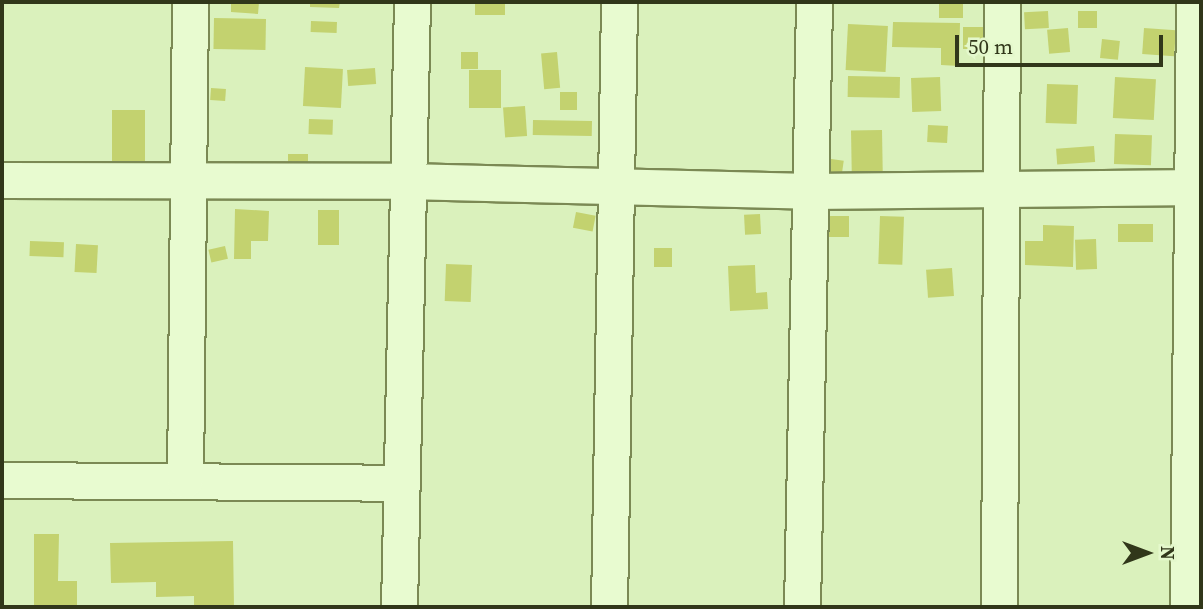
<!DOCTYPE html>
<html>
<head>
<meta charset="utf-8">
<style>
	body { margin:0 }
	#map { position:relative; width:1203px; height:609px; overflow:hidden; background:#daf1bc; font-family:"Source Serif 4",serif }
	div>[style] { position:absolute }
	.building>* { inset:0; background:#c3d26f; transform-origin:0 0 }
	.roads { filter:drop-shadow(2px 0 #7b8954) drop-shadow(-2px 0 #7b8954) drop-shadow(0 2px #7b8954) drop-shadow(0 -2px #7b8954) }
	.minor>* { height:35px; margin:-17.5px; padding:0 17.5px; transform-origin:17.5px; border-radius:17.5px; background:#e8fbd0 }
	span { translate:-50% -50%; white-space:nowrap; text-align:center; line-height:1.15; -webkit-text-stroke:7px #e4f8cc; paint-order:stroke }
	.frame { position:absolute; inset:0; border:4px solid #31371a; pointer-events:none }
	.north { position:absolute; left:1112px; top:518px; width:70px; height:70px; -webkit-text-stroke:5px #e4f8cc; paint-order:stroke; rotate:90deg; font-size:19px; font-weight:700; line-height:28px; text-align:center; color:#31371a }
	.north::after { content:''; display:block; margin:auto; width:24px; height:32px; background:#31371a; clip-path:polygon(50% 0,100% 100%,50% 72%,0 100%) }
	.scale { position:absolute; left:955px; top:35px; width:208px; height:32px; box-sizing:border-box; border:4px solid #31371a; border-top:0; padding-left:9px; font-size:21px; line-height:24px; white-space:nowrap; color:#31371a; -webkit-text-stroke:5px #e4f8cc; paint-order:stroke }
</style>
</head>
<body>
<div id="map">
	<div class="building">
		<i style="clip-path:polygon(231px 2px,259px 2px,258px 14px,231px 12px)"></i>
		<i style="clip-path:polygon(310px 2px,340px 2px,339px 8px,310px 7px)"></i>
		<i style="left:475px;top:2px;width:30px;height:13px"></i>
		<i style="left:939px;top:2px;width:24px;height:16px"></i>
		<i style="left:1048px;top:11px;width:17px;height:24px;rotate:87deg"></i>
		<i style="left:1097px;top:11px;width:17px;height:19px;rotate:90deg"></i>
		<i style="left:214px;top:18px;width:52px;height:31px;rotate:1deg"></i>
		<i style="left:311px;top:21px;width:26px;height:11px;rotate:2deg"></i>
		<i style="clip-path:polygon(893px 22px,960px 23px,959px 66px,941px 65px,941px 48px,892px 47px)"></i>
		<i style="left:848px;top:24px;width:40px;height:46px;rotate:3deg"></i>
		<i style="left:987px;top:27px;width:22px;height:24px;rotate:90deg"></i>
		<i style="left:1068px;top:28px;width:24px;height:21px;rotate:85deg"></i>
		<i style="left:1144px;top:28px;width:32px;height:26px;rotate:4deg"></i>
		<i style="left:1102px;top:39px;width:18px;height:19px;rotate:6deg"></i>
		<i style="left:461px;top:52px;width:17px;height:17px"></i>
		<i style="left:557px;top:52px;width:36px;height:16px;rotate:85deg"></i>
		<i style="left:305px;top:67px;width:38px;height:39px;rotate:3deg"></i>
		<i style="left:375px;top:68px;width:16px;height:28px;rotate:86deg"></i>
		<i style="left:469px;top:70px;width:32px;height:38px"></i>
		<i style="left:848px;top:76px;width:52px;height:21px;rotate:1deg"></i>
		<i style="left:940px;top:77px;width:34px;height:29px;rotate:88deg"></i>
		<i style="left:1115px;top:77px;width:41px;height:41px;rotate:3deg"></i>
		<i style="left:1047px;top:84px;width:31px;height:39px;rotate:2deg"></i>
		<i style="left:211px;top:88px;width:15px;height:12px;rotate:4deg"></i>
		<i style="left:560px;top:92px;width:17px;height:18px"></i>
		<i style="left:525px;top:106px;width:30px;height:22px;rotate:86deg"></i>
		<i style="left:145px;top:110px;width:53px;height:33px;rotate:90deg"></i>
		<i style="left:309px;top:119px;width:24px;height:15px;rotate:2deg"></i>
		<i style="left:533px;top:120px;width:59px;height:15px;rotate:1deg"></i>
		<i style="left:928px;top:125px;width:20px;height:17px;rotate:3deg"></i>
		<i style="left:882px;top:130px;width:43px;height:31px;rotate:89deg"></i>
		<i style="left:1115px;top:134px;width:37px;height:30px;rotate:2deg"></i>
		<i style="left:1094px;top:146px;width:16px;height:38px;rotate:86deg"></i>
		<i style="left:288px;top:154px;width:20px;height:15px"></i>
		<i style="left:817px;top:157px;width:27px;height:25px;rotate:8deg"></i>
		<i style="clip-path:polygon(235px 209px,269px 211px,268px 241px,251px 241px,251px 259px,234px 259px)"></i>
		<i style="left:318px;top:210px;width:21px;height:35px"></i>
		<i style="left:576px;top:212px;width:20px;height:16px;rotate:11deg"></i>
		<i style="left:760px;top:214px;width:20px;height:16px;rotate:87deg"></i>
		<i style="left:828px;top:216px;width:21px;height:21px"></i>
		<i style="left:880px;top:216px;width:24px;height:48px;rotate:2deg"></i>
		<i style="left:1153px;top:224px;width:18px;height:35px;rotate:90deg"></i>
		<i style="clip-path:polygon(1043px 225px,1074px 226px,1073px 267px,1025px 265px,1025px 241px,1043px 241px)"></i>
		<i style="left:1096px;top:239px;width:30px;height:21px;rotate:88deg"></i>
		<i style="left:30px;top:241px;width:34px;height:15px;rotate:2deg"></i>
		<i style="left:76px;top:244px;width:22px;height:28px;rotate:3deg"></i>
		<i style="left:225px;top:246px;width:13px;height:17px;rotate:77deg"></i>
		<i style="left:654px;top:248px;width:18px;height:19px"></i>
		<i style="left:446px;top:264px;width:26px;height:37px;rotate:2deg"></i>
		<i style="clip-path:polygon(755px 265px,756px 293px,767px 292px,768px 309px,730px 311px,728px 266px)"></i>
		<i style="left:952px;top:268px;width:28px;height:26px;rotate:86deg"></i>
		<i style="clip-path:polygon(34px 534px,59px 534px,58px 581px,77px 581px,77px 607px,34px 607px)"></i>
		<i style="clip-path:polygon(233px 541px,234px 607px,194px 607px,194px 596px,156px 597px,156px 582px,111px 583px,110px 543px)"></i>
	</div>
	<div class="roads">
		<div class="minor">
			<i style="left:2px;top:180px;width:404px;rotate:0.1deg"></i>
			<i style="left:406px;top:181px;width:404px;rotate:1.4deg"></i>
			<i style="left:810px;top:191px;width:391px;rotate:-0.6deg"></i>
			<i style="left:2px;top:480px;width:398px;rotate:0.4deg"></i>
			<i style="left:185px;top:480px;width:478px;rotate:-89.4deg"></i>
			<i style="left:399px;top:607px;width:605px;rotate:-88.77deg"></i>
			<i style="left:609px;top:607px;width:605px;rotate:-89.05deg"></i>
			<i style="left:802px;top:607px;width:605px;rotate:-88.86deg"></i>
			<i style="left:999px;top:607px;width:605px;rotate:-89.72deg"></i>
			<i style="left:1188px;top:607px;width:605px;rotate:-89.43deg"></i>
		</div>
	</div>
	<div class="frame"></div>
	<div class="north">N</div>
	<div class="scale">50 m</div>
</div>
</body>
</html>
